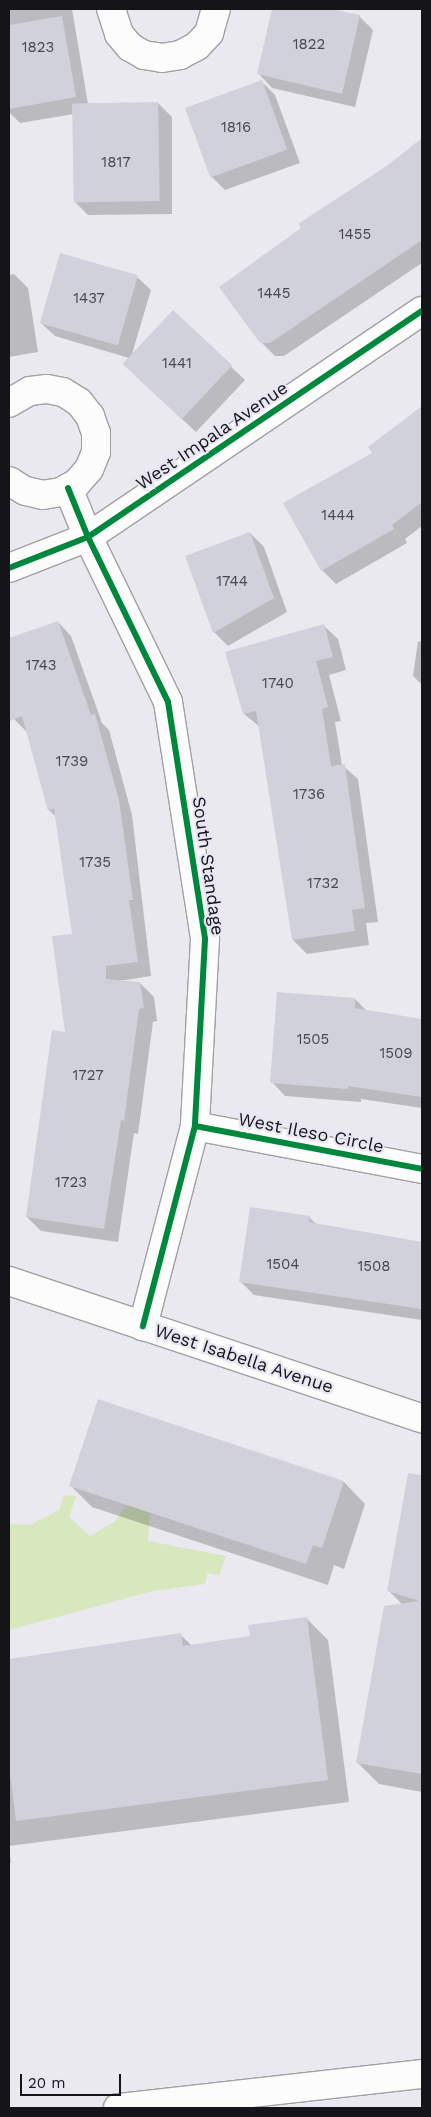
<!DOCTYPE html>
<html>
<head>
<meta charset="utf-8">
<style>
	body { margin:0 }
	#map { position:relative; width:431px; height:2117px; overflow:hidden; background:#e9e9ef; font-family:"Work Sans",sans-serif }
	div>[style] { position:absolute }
	.green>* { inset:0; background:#d7e7be }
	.shadow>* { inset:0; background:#0003 }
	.building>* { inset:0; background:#d1d1dc; transform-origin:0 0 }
	.roads { filter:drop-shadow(1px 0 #a0a0a5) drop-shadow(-1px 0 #a0a0a5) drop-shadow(0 1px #a0a0a5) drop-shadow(0 -1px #a0a0a5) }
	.street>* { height:28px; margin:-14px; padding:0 14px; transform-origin:14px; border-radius:14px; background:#fcfcfd }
	.highway>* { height:28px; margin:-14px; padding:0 14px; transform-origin:14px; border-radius:14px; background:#fcfcfd }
	.cycleway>* { height:6px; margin:-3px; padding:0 3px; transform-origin:3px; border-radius:3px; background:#00873e }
	span { translate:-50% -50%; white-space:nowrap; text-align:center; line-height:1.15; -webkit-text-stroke:4.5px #e7e6f2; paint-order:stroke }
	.number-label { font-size:15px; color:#48484e }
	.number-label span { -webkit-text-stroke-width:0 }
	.street-label { font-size:18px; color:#151519 }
	.frame { position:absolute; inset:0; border:10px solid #151519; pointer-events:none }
	.scale { position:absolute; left:20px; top:2074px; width:101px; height:22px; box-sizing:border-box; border:2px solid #151519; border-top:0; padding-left:6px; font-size:15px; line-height:18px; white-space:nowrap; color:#151519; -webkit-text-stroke:4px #e7e6f2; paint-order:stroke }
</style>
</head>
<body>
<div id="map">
	<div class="green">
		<i style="clip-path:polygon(64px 1495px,76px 1496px,69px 1517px,90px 1536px,114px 1522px,127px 1505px,150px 1510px,148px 1541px,226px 1556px,219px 1575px,207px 1573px,205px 1584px,153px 1591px,9px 1630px,9px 1524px,30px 1525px,59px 1510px)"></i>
	</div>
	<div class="shadow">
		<i style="clip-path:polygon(9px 9px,72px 9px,88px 104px,158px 103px,172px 117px,172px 214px,88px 215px,74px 201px,74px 114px,20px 123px,9px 112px)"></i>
		<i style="clip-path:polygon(274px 9px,326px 9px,359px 16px,373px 30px,355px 107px,272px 88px,259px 74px)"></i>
		<i style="clip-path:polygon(261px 81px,275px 95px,300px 163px,225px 190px,211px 176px)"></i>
		<i style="clip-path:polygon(422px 141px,422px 263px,284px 356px,275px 356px,261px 342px,389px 166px)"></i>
		<i style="clip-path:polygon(14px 274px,28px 288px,38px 352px,9px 357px,9px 275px)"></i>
		<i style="clip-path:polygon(137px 277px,151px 290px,132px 354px,173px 312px,245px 380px,196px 432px,137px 377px,129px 358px,55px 336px,41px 323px)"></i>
		<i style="clip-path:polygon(422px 408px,422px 526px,405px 539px,407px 543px,336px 584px,322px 570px,374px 453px,369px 447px)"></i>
		<i style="clip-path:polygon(250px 533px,264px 547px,287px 612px,228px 646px,214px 632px)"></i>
		<i style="clip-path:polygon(58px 622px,71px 636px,102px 723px,109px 730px,132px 815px,151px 976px,119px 981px,140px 983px,154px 997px,157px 1021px,153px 1022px,138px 1134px,134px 1133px,118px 1242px,41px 1231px,27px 1217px,66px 1033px,73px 935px,56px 817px,49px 810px,28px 733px,14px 719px,9px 703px,9px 639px)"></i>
		<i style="clip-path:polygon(324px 626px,338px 639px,346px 670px,329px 675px,341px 721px,335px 722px,342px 765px,358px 779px,378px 922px,366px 923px,369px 945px,307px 954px,293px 940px,260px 727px,244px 714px,227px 653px)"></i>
		<i style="clip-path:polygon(418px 641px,422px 642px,422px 685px,413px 676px)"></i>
		<i style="clip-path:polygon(355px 999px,367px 1011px,422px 1020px,422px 1108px,361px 1099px,361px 1102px,285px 1096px,272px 1082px)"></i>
		<i style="clip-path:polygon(309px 1217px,317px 1225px,416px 1242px,422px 1248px,422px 1320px,254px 1295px,240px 1281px)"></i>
		<i style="clip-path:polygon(344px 1482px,365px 1504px,344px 1569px,334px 1565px,328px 1585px,92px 1507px,70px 1485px)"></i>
		<i style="clip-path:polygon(401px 1518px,422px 1522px,422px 1792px,379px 1784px,357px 1762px,403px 1605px,388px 1590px)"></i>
		<i style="clip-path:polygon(306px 1618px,328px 1640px,349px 1802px,9px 1846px,9px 1660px,181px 1635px,192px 1646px,251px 1637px)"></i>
		<i style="clip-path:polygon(9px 1847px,11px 1863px,9px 1863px)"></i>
	</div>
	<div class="building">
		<i style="clip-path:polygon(272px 9px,332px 9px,360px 15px,342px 94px,257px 74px)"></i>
		<i style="clip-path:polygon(62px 16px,76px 97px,9px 109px,9px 25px)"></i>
		<i style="left:262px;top:80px;width:74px;height:82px;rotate:70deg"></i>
		<i style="left:158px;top:102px;width:99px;height:86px;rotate:89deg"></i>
		<i style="clip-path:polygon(422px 138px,422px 240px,270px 343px,260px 343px,219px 287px,301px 228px,298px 224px,388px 165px)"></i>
		<i style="left:60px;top:253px;width:81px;height:73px;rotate:16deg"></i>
		<i style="left:173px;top:310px;width:81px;height:74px;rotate:43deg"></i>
		<i style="clip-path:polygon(422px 406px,422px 502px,392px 525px,394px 529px,321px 571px,283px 503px,372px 453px,368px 447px)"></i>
		<i style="clip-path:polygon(250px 532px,274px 598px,213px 633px,185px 556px)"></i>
		<i style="clip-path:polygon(58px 621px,91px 715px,95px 714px,119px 800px,133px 900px,129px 900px,138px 962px,106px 966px,106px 979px,140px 982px,144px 1008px,139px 1009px,124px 1121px,121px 1120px,104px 1229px,26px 1217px,52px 1030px,65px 1032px,52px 936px,72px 934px,54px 809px,48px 811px,22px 716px,9px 721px,9px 638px)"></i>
		<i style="clip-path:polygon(324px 624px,333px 657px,316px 661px,328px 707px,322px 709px,331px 766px,345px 764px,365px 908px,352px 910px,355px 931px,292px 940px,256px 711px,243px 714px,225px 652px)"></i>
		<i style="clip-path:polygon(277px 992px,355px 998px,355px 1008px,422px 1019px,422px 1097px,348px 1086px,348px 1089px,270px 1083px)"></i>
		<i style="clip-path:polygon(250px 1207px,310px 1216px,309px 1222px,422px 1242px,422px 1309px,239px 1282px)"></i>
		<i style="clip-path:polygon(98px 1399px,344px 1481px,322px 1548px,313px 1545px,306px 1564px,69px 1486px)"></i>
		<i style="clip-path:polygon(408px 1473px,422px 1475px,422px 1774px,356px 1763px,384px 1606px,419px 1601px,387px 1591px)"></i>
		<i style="clip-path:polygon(307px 1617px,328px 1780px,16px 1821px,9px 1766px,9px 1659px,181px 1633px,183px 1646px,250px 1636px,248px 1625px)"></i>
	</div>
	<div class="roads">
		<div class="street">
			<i style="left:111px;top:9px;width:26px;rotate:72deg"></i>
			<i style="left:119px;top:34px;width:17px;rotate:50deg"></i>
			<i style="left:130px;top:47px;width:16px;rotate:30deg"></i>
			<i style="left:144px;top:55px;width:18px;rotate:9deg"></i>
			<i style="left:162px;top:58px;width:18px;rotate:-9deg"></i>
			<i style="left:180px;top:55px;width:19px;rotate:-28deg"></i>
			<i style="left:197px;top:46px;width:18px;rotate:-47deg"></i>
			<i style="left:209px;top:33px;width:25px;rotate:-74deg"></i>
			<i style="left:9px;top:403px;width:24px;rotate:-30deg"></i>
			<i style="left:30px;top:391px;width:17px;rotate:-7deg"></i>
			<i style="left:47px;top:389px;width:16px;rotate:11deg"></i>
			<i style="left:63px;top:392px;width:19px;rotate:32deg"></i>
			<i style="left:79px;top:402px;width:18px;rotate:52deg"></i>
			<i style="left:90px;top:416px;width:18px;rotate:71deg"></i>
			<i style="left:96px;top:433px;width:19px;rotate:90deg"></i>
			<i style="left:96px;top:452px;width:18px;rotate:112deg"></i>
			<i style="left:89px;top:469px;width:18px;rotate:131deg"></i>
			<i style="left:77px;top:483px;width:18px;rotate:151deg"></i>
			<i style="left:61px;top:492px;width:18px;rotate:171deg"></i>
			<i style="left:43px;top:495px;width:18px;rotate:-167deg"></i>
			<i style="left:25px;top:491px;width:19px;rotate:-148deg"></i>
			<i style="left:68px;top:488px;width:53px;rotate:67.8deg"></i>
			<i style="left:88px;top:537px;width:183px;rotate:64.1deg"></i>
			<i style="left:168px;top:702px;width:240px;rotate:81.1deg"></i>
			<i style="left:205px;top:939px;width:187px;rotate:93.1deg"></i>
			<i style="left:195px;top:1126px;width:207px;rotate:104.6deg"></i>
			<i style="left:9px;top:568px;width:85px;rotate:-21.4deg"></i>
			<i style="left:88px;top:537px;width:403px;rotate:-34.1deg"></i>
			<i style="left:195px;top:1126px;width:231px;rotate:10.7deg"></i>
			<i style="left:9px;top:1281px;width:435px;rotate:18.4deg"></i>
		</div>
		<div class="highway">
			<i style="left:118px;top:2108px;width:306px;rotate:-6.4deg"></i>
		</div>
	</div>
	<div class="cycleway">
		<i style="left:68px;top:488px;width:53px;rotate:67.8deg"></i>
		<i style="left:88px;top:537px;width:183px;rotate:64.1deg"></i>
		<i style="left:168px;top:702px;width:240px;rotate:81.1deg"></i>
		<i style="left:205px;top:939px;width:187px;rotate:93.1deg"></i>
		<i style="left:195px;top:1126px;width:207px;rotate:104.6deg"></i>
		<i style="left:9px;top:568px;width:85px;rotate:-21.4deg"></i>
		<i style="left:88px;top:537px;width:403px;rotate:-34.1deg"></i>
		<i style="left:195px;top:1126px;width:231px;rotate:10.7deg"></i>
	</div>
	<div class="number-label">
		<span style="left:309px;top:45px">1822</span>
		<span style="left:38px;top:48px">1823</span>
		<span style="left:236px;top:128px">1816</span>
		<span style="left:116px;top:163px">1817</span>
		<span style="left:355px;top:235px">1455</span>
		<span style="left:274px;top:294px">1445</span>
		<span style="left:89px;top:299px">1437</span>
		<span style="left:177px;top:364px">1441</span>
		<span style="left:338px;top:516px">1444</span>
		<span style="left:232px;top:582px">1744</span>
		<span style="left:41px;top:666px">1743</span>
		<span style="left:278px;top:684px">1740</span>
		<span style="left:72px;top:762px">1739</span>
		<span style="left:309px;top:795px">1736</span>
		<span style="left:95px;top:863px">1735</span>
		<span style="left:323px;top:884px">1732</span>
		<span style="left:313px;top:1040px">1505</span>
		<span style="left:396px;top:1054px">1509</span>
		<span style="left:88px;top:1076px">1727</span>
		<span style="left:71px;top:1183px">1723</span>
		<span style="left:283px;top:1265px">1504</span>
		<span style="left:374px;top:1267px">1508</span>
	</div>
	<div class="street-label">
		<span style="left:212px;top:436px;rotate:-34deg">West Impala Avenue</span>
		<span style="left:208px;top:866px;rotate:82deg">South Standage</span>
		<span style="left:311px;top:1133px;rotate:11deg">West Ileso Circle</span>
		<span style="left:244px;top:1359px;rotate:18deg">West Isabella Avenue</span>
	</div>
	<div class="frame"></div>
	<div class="scale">20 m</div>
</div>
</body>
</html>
